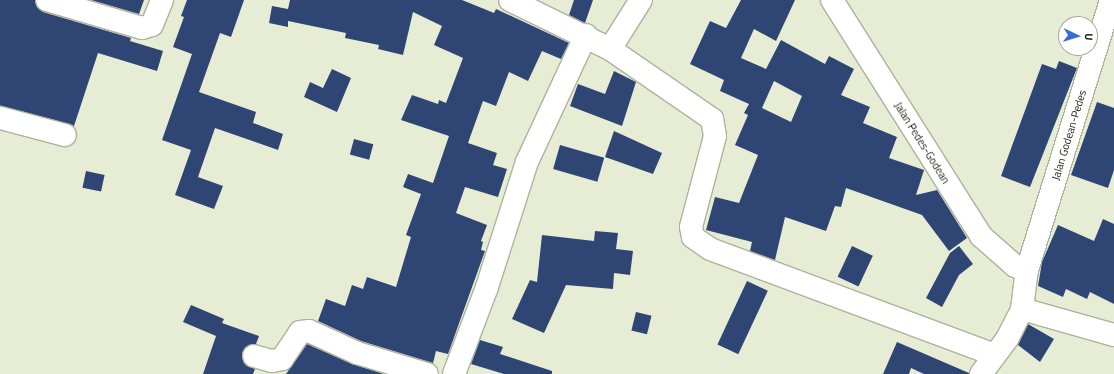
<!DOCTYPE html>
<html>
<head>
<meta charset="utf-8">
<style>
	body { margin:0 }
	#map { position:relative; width:1114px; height:374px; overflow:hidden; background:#e7edd5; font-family:"Titillium Web",sans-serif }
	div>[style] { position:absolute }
	.building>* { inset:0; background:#2f4574; transform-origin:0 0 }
	.roads { filter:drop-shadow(1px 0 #adb29b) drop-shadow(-1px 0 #adb29b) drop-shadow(0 1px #adb29b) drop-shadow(0 -1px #adb29b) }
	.minor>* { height:22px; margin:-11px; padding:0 11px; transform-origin:11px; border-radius:11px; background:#fff }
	span { translate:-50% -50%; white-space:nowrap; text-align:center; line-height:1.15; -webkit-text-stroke:4px #fff; paint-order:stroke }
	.street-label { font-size:11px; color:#21231b }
	.north { position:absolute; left:1058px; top:16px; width:40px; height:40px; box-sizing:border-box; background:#fff; border:1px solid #a6a7a4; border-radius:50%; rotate:94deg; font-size:11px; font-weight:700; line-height:16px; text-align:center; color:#21231b }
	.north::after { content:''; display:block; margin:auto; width:14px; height:18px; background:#396ada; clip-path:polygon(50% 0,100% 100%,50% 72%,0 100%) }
</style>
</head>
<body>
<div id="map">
	<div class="building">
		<i style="clip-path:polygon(0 0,35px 0,38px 8px,43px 12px,131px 38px,130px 41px,163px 51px,157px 71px,98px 53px,74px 126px,0 106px)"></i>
		<i style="clip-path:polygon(91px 0,144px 0,139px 14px)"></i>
		<i style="clip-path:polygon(187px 0,244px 0,231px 37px,220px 33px,199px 92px,256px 112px,253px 123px,283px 134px,278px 150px,215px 128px,198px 177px,223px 186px,214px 209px,175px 195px,191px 150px,162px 140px,192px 54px,173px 47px,184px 17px,181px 16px)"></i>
		<i style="clip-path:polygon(290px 0,462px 0,494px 13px,496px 9px,569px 43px,561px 59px,542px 51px,528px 81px,509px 72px,496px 106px,483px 101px,468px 143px,497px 153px,493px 165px,507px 169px,498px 197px,465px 187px,456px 213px,487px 225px,481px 241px,483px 242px,481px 250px,485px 251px,448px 354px,436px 351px,433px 363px,361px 341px,318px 321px,326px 299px,345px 306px,352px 285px,363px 289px,367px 277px,396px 287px,411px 237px,406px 235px,421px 194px,403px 187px,408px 174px,433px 183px,449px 136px,401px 120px,412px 95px,438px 104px,439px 100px,446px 103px,463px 58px,434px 45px,442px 26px,413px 12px,403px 55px,378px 49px,379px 45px,345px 38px,346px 33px,288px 21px,288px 27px,269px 23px,272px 6px,288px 9px)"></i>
		<i style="clip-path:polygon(574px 0,593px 0,585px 23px,569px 15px)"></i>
		<i style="clip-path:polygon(evenodd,741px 0,795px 0,776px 41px,754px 29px,741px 58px,766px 69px,781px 40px,825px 64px,829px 56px,854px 69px,841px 95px,870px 107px,863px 123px,897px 137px,889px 158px,924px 170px,916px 195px,937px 190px,967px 238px,949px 251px,922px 215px,846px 188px,841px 207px,835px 206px,826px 231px,785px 217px,775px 260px,750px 251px,752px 242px,706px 230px,715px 197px,739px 203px,758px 155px,735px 145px,748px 115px,744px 113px,749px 104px,720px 91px,724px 80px,690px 64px,710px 21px,726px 28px,741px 0,774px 81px,802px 96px,791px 122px,762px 108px,774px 81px)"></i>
		<i style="clip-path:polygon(1059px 61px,1077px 68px,1030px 187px,1001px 176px,1042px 64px,1056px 69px)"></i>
		<i style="clip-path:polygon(332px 69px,351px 78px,337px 112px,304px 97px,310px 82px,323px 88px)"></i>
		<i style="clip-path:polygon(614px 71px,636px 82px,622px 126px,570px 106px,578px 84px,605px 94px)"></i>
		<i style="clip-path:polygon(1097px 102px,1114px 108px,1114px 170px,1108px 188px,1071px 175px)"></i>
		<i style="clip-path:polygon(614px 131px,662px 153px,653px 174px,605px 157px)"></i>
		<i style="left:354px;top:139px;width:20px;height:16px;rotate:15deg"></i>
		<i style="left:560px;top:145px;width:46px;height:25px;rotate:16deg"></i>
		<i style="left:86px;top:171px;width:19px;height:17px;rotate:12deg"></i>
		<i style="clip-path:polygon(1103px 219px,1114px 224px,1114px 304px,1090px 292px,1087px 299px,1066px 289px,1063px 297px,1038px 286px,1042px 262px,1058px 225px,1094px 241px)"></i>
		<i style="clip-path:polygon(595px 231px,618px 233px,616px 249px,633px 251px,630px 275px,614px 273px,613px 289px,566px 285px,544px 333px,512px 319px,530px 280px,537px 282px,542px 235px,594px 241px)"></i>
		<i style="left:852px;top:246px;width:23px;height:34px;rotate:25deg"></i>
		<i style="clip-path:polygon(959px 246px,973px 264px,959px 275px,942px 307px,926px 298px,950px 253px)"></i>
		<i style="left:747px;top:281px;width:23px;height:70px;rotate:25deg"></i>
		<i style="clip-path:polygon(191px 305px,224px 319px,222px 323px,259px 336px,256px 344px,246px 347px,242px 353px,245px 364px,255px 369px,253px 374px,203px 374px,216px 336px,183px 322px)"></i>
		<i style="left:636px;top:312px;width:16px;height:19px;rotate:14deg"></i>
		<i style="clip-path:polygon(1028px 324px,1054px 339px,1040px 362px,1018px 345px)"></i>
		<i style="clip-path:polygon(480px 340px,503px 347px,500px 354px,552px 371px,552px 374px,504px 374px,471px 364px)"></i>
		<i style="clip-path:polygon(897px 342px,969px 373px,969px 374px,924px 374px,911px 368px,909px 374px,883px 374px)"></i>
		<i style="clip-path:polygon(307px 344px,352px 364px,384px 374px,286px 374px)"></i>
	</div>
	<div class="roads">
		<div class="minor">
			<i style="left:47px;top:0;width:99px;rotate:16.4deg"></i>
			<i style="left:142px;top:28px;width:10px;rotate:-17deg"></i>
			<i style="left:152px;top:25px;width:27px;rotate:-68deg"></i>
			<i style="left:510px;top:0;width:111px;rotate:26.1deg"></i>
			<i style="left:610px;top:49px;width:58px;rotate:-57.7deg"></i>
			<i style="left:832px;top:0;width:279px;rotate:57.7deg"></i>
			<i style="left:981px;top:236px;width:45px;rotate:41.4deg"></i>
			<i style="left:1015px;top:266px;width:13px;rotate:18deg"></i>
			<i style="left:610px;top:49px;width:124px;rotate:34.5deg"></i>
			<i style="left:712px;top:119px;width:17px;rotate:80deg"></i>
			<i style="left:715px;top:136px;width:94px;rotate:104.8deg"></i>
			<i style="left:691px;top:227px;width:10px;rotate:79deg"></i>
			<i style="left:693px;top:237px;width:21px;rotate:35deg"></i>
			<i style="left:710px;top:249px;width:304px;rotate:20.4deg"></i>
			<i style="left:0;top:118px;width:67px;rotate:14.7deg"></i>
			<i style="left:1022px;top:309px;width:96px;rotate:15.8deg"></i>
			<i style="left:254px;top:356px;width:19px;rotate:16deg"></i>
			<i style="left:272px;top:361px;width:10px;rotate:-11deg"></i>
			<i style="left:282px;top:359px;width:32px;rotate:-56deg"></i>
			<i style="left:300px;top:332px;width:9px;rotate:-6deg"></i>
			<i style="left:309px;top:331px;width:53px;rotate:24.6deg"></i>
			<i style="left:357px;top:353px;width:73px;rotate:16.7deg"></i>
			<i style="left:454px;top:374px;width:93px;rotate:-69.2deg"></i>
			<i style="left:487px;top:287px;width:131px;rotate:-72.3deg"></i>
			<i style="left:527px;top:162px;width:140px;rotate:-65.1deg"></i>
			<i style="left:981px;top:374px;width:44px;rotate:-53.4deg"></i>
			<i style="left:1007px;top:339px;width:34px;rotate:-63deg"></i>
			<i style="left:1022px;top:309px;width:39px;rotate:-83deg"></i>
			<i style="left:1027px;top:270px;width:283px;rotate:-72.7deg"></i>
		</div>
	</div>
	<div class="street-label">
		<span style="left:1069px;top:135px;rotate:-73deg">Jalan Godean-Pedes</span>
		<span style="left:922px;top:143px;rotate:58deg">Jalan Pedes-Godean</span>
	</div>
	<div class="north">U</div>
</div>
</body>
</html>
